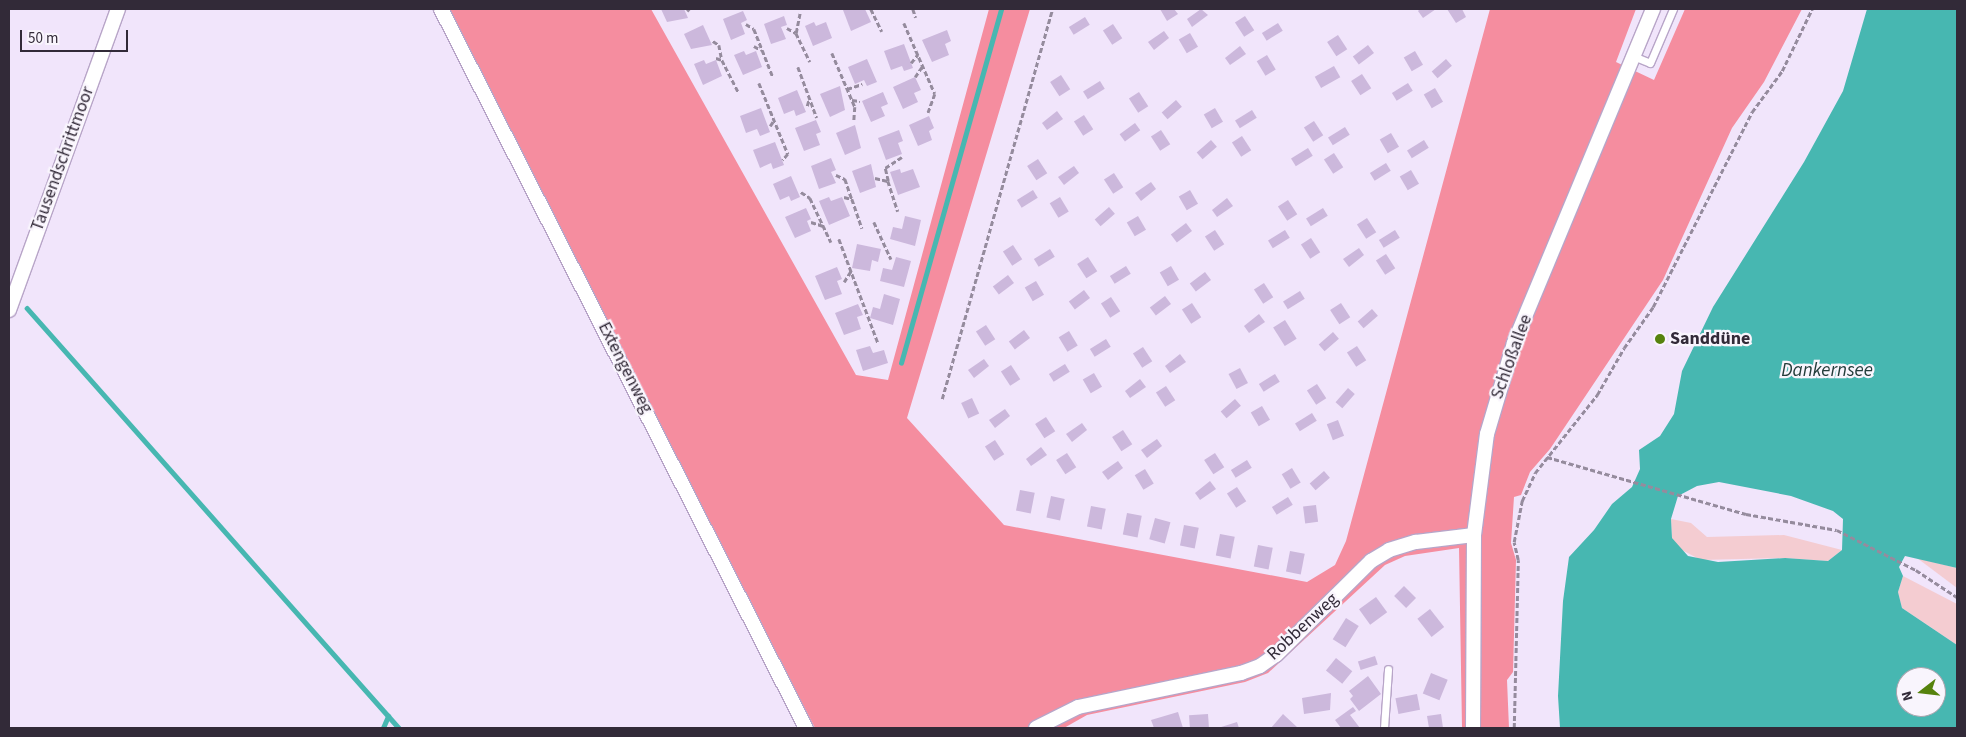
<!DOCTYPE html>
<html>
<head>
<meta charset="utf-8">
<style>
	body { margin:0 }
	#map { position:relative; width:1966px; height:737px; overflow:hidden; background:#f1e5fb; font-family:"Source Sans 3",sans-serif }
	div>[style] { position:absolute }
	.green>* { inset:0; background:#f4ccd1 }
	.forest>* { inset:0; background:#f58d9f }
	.water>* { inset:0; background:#47b7b1 }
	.stream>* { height:4.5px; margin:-2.25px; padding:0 2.25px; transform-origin:2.25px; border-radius:2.25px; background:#47b7b1 }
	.building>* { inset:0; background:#ccb8dc; transform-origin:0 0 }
	.path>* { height:2.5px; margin-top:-1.25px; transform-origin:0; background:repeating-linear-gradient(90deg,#958b9d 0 5px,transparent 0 7.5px) }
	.roads { filter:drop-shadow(1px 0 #b8a5c8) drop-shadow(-1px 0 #b8a5c8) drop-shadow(0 1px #b8a5c8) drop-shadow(0 -1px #b8a5c8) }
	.lane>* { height:7px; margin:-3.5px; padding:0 3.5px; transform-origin:3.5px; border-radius:3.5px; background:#fff }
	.street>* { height:14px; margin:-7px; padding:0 7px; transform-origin:7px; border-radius:7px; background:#fff }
	.dots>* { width:14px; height:14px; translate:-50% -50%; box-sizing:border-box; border:2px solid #f9f5fd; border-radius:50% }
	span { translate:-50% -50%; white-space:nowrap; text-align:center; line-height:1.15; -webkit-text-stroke:4.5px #f9f5fd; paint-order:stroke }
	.street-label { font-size:18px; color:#322a38 }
	.poi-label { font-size:18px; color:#322a38; font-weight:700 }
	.left { translate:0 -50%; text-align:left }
	.water-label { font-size:19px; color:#243d3b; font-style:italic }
	.frame { position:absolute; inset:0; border:10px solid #322a38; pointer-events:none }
	.north { position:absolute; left:1896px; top:667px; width:50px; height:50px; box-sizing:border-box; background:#f9f5fd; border:1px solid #a9a4ae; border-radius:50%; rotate:254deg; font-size:14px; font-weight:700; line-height:20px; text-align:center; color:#322a38 }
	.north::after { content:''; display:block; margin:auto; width:18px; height:22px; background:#56820d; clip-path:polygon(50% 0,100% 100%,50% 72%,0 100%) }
	.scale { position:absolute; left:20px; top:30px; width:108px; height:22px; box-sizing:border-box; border:2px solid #322a38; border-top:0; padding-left:6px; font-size:15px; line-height:18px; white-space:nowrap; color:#322a38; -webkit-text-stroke:4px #f9f5fd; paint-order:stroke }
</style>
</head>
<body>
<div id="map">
	<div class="green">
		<i style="clip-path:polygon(1671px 519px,1691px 523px,1707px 537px,1784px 535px,1842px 550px,1828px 561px,1785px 558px,1701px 560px,1678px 548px,1672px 538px)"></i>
		<i style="clip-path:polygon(1917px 558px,1957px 568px,1957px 588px)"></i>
		<i style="clip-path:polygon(1903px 576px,1957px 604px,1957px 645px,1902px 608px,1898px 592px)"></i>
	</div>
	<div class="forest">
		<i style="clip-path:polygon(448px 9px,651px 9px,856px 375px,888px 380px,989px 9px,1030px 9px,907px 418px,1004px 525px,1307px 582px,1335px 565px,1346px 541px,1490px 9px,1636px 9px,1616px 62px,1654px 80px,1685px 9px,1802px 9px,1764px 82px,1732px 128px,1663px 280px,1550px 449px,1530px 472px,1521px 495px,1514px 497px,1511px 543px,1516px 560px,1513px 672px,1507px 680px,1509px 728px,1462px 728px,1459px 548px,1405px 556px,1385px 565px,1268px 673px,1245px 682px,1087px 715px,1064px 728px,815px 728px)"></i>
	</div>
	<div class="water">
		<i style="clip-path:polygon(evenodd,1867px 9px,1957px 9px,1957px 568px,1905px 556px,1899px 567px,1903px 576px,1898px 592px,1902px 608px,1957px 645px,1957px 728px,1560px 728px,1558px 696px,1563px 601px,1569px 557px,1594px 530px,1612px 504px,1632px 487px,1640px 469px,1639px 450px,1660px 436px,1674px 414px,1682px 371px,1713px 307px,1804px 162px,1843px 91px,1867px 9px,1719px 482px,1791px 496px,1833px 511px,1843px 519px,1842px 550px,1828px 561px,1785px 558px,1718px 562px,1688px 556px,1672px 538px,1671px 519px,1678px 496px,1697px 486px,1719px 482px,1867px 9px,1906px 677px,1936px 677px,1936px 707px,1906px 707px,1906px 677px)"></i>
	</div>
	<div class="stream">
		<i style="left:27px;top:308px;width:561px;rotate:48.47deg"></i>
		<i style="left:901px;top:363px;width:368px;rotate:-74.2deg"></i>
		<i style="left:383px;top:728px;width:13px;rotate:-67deg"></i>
	</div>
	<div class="building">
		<i style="clip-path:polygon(661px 9px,684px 9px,688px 18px,667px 22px)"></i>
		<i style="clip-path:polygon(847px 9px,865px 9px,871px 22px,851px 31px,843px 10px)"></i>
		<i style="clip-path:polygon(1160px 9px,1174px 9px,1178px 14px,1167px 21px)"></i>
		<i style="clip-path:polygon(1201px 9px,1208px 15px,1192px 27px,1187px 19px)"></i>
		<i style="clip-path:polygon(1420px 9px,1436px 9px,1423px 18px,1418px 11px)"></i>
		<i style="clip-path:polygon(1447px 9px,1462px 9px,1466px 17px,1456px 23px)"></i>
		<i style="clip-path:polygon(743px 11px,747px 20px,741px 23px,745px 34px,731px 40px,723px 19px)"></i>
		<i style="clip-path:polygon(784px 16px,787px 25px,781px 27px,786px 39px,771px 44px,764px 24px)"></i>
		<i style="left:1245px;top:16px;width:17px;height:12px;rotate:57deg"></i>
		<i style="left:1085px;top:17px;width:9px;height:19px;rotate:58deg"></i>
		<i style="clip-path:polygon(814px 22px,816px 26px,826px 22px,832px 38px,813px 46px,805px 26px)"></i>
		<i style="left:1278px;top:23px;width:9px;height:19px;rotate:58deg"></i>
		<i style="left:1113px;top:24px;width:17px;height:12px;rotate:57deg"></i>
		<i style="clip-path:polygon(703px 25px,712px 45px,691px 49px,684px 34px)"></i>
		<i style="clip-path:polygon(947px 30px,951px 41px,945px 44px,949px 55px,932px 62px,922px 40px)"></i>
		<i style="clip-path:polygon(1164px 31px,1169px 38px,1154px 50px,1148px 42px)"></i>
		<i style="left:1190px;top:33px;width:16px;height:13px;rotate:60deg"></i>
		<i style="left:1338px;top:35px;width:17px;height:13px;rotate:57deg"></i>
		<i style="clip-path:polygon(904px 44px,913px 68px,904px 71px,902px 66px,891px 70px,884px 51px)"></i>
		<i style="left:1368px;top:45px;width:10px;height:19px;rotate:53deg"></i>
		<i style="clip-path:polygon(1240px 46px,1246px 54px,1230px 65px,1225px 58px)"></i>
		<i style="clip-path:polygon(744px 51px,746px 55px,756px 51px,762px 67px,743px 75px,734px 55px)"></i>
		<i style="left:1415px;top:51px;width:16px;height:13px;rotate:60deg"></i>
		<i style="left:1267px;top:55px;width:17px;height:12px;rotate:59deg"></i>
		<i style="clip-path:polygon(867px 59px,877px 82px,867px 86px,864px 80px,855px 84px,848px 67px)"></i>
		<i style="left:1446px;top:59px;width:9px;height:19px;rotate:49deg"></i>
		<i style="clip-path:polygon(704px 60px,706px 64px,716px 60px,722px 76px,703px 85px,694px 64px)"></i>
		<i style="left:1334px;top:66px;width:13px;height:22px;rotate:61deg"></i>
		<i style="left:1362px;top:74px;width:17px;height:13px;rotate:57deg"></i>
		<i style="left:1061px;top:75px;width:17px;height:13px;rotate:57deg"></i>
		<i style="clip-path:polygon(915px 77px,921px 90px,914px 93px,918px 102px,903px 109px,893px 87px)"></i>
		<i style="left:1100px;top:81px;width:9px;height:20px;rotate:58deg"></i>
		<i style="left:1408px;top:83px;width:9px;height:19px;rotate:58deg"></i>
		<i style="clip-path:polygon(840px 86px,845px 110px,830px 117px,820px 94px)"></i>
		<i style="left:1435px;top:88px;width:16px;height:13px;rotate:60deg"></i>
		<i style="clip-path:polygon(797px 90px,806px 112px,796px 116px,794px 110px,784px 114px,778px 98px)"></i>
		<i style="clip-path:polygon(883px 92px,888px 104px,881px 107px,885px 116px,871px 122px,862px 101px)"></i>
		<i style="left:1139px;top:92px;width:17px;height:12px;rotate:57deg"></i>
		<i style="left:1176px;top:100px;width:9px;height:19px;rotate:49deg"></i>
		<i style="clip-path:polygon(761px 108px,770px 132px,760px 136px,757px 129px,746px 133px,740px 116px)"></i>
		<i style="left:1215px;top:108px;width:16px;height:13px;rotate:60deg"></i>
		<i style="left:1252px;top:110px;width:9px;height:20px;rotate:58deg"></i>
		<i style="clip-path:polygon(1057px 111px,1063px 119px,1047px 130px,1042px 123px)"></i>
		<i style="left:1084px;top:115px;width:17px;height:12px;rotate:57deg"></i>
		<i style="clip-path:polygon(929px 116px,934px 128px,929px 131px,932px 140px,918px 146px,909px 125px)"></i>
		<i style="clip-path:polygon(816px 120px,821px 132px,816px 134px,820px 145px,804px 151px,795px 128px)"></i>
		<i style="left:1314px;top:121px;width:17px;height:12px;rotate:57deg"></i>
		<i style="left:1135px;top:123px;width:9px;height:19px;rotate:54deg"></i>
		<i style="clip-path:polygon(855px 125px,861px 148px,845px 155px,836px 133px)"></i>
		<i style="left:1345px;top:127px;width:9px;height:20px;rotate:58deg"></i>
		<i style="clip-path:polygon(899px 130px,903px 141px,898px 143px,902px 154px,886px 160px,878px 138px)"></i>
		<i style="left:1161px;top:130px;width:17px;height:12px;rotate:57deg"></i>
		<i style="left:1391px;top:133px;width:16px;height:13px;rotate:60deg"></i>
		<i style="left:1242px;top:136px;width:17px;height:12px;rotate:57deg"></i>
		<i style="left:1211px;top:140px;width:9px;height:19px;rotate:49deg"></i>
		<i style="left:1424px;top:140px;width:9px;height:20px;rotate:58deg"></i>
		<i style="clip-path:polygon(775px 142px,784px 165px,773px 169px,771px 163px,760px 168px,753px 150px)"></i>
		<i style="left:1308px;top:148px;width:9px;height:20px;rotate:58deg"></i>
		<i style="left:1334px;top:153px;width:17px;height:12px;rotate:57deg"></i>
		<i style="clip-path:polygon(831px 158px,836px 170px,831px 172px,836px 183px,819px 189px,811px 166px)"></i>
		<i style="left:1038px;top:159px;width:17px;height:13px;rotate:57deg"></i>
		<i style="left:1386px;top:163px;width:9px;height:19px;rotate:58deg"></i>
		<i style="clip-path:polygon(871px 164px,876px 187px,860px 193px,852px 171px)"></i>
		<i style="clip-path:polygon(1074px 166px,1079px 173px,1064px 185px,1058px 177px)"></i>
		<i style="clip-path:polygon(900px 169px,901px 173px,913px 169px,920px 187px,898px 195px,890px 172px)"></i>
		<i style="left:1411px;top:170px;width:16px;height:13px;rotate:60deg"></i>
		<i style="left:1114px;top:173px;width:17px;height:12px;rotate:57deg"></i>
		<i style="clip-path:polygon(791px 176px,800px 197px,791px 201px,789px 196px,780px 200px,773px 184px)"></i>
		<i style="clip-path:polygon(1151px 182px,1156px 189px,1141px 201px,1135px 193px)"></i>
		<i style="left:1033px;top:190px;width:9px;height:19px;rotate:58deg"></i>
		<i style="left:1190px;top:190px;width:16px;height:13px;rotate:60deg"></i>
		<i style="clip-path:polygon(829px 197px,831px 201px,842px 197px,850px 216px,829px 225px,819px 201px)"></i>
		<i style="left:1060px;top:197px;width:17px;height:12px;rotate:59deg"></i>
		<i style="clip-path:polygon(1227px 198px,1233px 206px,1217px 217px,1212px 210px)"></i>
		<i style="left:1288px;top:200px;width:17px;height:12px;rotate:57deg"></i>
		<i style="left:1109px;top:207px;width:9px;height:19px;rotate:49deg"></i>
		<i style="clip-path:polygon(806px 208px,811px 219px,807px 221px,811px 231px,795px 238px,785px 217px)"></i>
		<i style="left:1323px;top:208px;width:9px;height:20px;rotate:58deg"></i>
		<i style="clip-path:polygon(905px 216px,921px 220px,915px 246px,890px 239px,893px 227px,902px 229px)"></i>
		<i style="left:1138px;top:216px;width:16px;height:13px;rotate:60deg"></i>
		<i style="left:1367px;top:218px;width:17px;height:12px;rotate:57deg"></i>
		<i style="left:1186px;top:223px;width:10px;height:19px;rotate:53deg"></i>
		<i style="left:1215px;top:230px;width:17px;height:12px;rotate:57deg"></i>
		<i style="left:1285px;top:230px;width:9px;height:20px;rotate:58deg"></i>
		<i style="left:1395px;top:230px;width:9px;height:19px;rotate:58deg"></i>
		<i style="left:1311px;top:238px;width:17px;height:12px;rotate:57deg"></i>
		<i style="clip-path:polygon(857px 244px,881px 249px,878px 262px,872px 260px,870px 271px,852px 268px)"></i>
		<i style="left:1013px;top:245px;width:17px;height:12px;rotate:57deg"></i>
		<i style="clip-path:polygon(1359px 248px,1364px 255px,1349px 267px,1343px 259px)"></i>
		<i style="left:1050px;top:249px;width:9px;height:19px;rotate:58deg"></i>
		<i style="left:1386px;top:254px;width:17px;height:12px;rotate:57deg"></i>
		<i style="clip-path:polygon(896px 257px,911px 261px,904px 287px,880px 281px,883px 268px,892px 270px)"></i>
		<i style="left:1088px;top:257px;width:17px;height:13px;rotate:57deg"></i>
		<i style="left:1126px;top:266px;width:9px;height:19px;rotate:58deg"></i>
		<i style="left:1171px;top:266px;width:16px;height:13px;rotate:60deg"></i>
		<i style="clip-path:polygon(837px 267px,842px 279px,837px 281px,842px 294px,825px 300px,815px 276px)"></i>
		<i style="left:1205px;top:272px;width:10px;height:19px;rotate:53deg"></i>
		<i style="left:1008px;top:275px;width:10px;height:19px;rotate:53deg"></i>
		<i style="left:1036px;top:281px;width:16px;height:13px;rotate:60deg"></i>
		<i style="left:1264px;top:283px;width:17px;height:12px;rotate:57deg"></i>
		<i style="left:1084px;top:290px;width:10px;height:19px;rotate:53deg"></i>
		<i style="left:1300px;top:291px;width:9px;height:20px;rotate:58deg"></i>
		<i style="clip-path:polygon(884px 294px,900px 299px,893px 325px,870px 318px,873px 307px,880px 309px)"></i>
		<i style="left:1165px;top:296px;width:10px;height:19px;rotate:53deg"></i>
		<i style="left:1111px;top:297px;width:17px;height:12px;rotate:57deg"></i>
		<i style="left:1192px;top:303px;width:17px;height:12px;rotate:57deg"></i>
		<i style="left:1341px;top:303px;width:17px;height:13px;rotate:57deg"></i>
		<i style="clip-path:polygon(858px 304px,863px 315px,857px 317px,861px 329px,844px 335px,835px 313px)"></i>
		<i style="left:1372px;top:309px;width:9px;height:19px;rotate:49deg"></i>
		<i style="clip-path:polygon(1259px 314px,1265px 322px,1249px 333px,1244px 326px)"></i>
		<i style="left:1285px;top:320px;width:22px;height:14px;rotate:58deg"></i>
		<i style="left:986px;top:325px;width:17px;height:12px;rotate:57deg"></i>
		<i style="left:1024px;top:330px;width:10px;height:19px;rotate:53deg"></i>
		<i style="left:1069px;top:331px;width:17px;height:12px;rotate:59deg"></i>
		<i style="left:1333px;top:332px;width:9px;height:19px;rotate:49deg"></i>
		<i style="left:1106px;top:339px;width:9px;height:19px;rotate:58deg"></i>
		<i style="clip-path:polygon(870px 346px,873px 353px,884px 350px,888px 363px,863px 371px,856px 350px)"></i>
		<i style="left:1357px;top:346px;width:17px;height:12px;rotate:57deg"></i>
		<i style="left:1143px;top:347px;width:17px;height:12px;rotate:57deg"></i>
		<i style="clip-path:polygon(1180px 354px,1186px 362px,1170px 373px,1165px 366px)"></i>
		<i style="clip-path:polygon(984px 359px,989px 366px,974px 378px,968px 370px)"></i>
		<i style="left:1065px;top:364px;width:9px;height:19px;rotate:58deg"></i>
		<i style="left:1011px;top:365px;width:17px;height:12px;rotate:57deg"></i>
		<i style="left:1240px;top:368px;width:17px;height:13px;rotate:62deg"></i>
		<i style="left:1094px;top:373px;width:16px;height:13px;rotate:60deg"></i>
		<i style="left:1275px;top:374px;width:9px;height:19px;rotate:58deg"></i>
		<i style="clip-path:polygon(1140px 379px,1146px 387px,1130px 398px,1125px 391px)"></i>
		<i style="left:1317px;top:384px;width:17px;height:12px;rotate:57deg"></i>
		<i style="left:1166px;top:386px;width:17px;height:12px;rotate:57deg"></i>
		<i style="left:1348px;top:388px;width:9px;height:19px;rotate:41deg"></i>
		<i style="left:972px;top:398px;width:17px;height:12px;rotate:65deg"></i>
		<i style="left:1235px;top:399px;width:9px;height:19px;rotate:49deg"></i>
		<i style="left:1262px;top:406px;width:16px;height:13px;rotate:60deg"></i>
		<i style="clip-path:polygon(1005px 409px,1010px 416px,995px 428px,989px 420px)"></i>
		<i style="left:1312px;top:413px;width:9px;height:20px;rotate:58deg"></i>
		<i style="left:1046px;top:417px;width:17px;height:13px;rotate:57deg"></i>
		<i style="left:1338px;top:420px;width:17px;height:12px;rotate:69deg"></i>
		<i style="clip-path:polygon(1082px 423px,1087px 430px,1072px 442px,1066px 434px)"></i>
		<i style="left:1123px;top:430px;width:17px;height:13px;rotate:57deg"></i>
		<i style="clip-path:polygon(1157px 439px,1162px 446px,1147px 458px,1141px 450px)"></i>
		<i style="left:995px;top:440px;width:17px;height:12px;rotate:57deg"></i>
		<i style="clip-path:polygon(1041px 447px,1047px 455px,1031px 466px,1026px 459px)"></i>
		<i style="left:1067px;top:453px;width:17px;height:13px;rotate:57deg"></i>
		<i style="left:1215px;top:453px;width:17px;height:13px;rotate:57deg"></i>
		<i style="left:1247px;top:460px;width:9px;height:19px;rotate:58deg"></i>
		<i style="clip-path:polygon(1118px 461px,1123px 468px,1108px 480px,1102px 472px)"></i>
		<i style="left:1292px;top:468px;width:17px;height:12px;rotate:59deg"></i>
		<i style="left:1145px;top:469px;width:17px;height:12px;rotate:59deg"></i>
		<i style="left:1324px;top:471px;width:9px;height:19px;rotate:49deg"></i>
		<i style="clip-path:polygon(1210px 481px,1216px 489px,1200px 500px,1195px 493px)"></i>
		<i style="left:1237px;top:487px;width:17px;height:12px;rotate:57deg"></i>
		<i style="left:1020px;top:490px;width:15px;height:21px;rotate:11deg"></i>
		<i style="left:1051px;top:496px;width:14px;height:22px;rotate:12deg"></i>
		<i style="left:1288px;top:497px;width:9px;height:19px;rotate:58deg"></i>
		<i style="left:1316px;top:505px;width:17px;height:13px;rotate:83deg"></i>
		<i style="left:1091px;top:506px;width:15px;height:21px;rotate:11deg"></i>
		<i style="left:1127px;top:513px;width:15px;height:22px;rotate:11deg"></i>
		<i style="left:1155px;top:518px;width:16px;height:22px;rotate:15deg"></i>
		<i style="left:1184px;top:525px;width:15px;height:21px;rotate:11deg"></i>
		<i style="left:1220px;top:534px;width:15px;height:22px;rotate:11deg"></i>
		<i style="left:1258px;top:545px;width:15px;height:22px;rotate:11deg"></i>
		<i style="left:1290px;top:551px;width:15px;height:21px;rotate:11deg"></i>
		<i style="left:1404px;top:586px;width:17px;height:14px;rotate:45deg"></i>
		<i style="left:1376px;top:597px;width:19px;height:21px;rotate:54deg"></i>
		<i style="left:1430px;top:609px;width:23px;height:16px;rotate:52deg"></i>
		<i style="left:1346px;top:618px;width:15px;height:25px;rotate:32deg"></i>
		<i style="left:1375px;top:656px;width:9px;height:18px;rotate:72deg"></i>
		<i style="left:1336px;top:658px;width:21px;height:16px;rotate:39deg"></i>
		<i style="left:1431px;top:673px;width:18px;height:22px;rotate:22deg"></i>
		<i style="clip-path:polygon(1368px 676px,1381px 694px,1359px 711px,1350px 699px,1353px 696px,1349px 691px)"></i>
		<i style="clip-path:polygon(1331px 693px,1330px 710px,1304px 714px,1302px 698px)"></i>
		<i style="left:1417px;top:694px;width:16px;height:22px;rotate:79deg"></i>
		<i style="clip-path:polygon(1353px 707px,1356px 711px,1350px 715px,1360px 728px,1341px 728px,1335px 720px)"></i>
		<i style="clip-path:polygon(1178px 712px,1183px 728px,1154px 728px,1151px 720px)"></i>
		<i style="left:1208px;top:714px;width:14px;height:19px;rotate:86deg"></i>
		<i style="clip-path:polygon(1283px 714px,1298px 728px,1271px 728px)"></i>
		<i style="clip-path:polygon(1441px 714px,1443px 728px,1429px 728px,1427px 716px)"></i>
		<i style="clip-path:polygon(1237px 722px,1239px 728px,1218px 728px)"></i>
	</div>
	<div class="path">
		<i style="left:871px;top:9px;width:25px;rotate:64deg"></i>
		<i style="left:913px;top:9px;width:9px;rotate:72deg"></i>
		<i style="left:687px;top:11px;width:3px;rotate:-45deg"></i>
		<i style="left:904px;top:23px;width:77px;rotate:66.4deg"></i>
		<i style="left:935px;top:94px;width:20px;rotate:110deg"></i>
		<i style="left:746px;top:24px;width:9px;rotate:32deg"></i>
		<i style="left:754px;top:29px;width:52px;rotate:68.4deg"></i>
		<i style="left:787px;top:28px;width:10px;rotate:29deg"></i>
		<i style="left:796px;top:33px;width:32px;rotate:64deg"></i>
		<i style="left:796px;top:33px;width:20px;rotate:-79deg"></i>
		<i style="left:713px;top:41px;width:7px;rotate:34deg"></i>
		<i style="left:719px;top:45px;width:15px;rotate:79deg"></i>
		<i style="left:722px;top:60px;width:36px;rotate:63deg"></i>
		<i style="left:754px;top:46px;width:8px;rotate:30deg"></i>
		<i style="left:832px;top:53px;width:59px;rotate:66.9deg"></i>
		<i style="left:855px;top:107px;width:14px;rotate:94deg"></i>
		<i style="left:716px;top:58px;width:6px;rotate:18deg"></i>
		<i style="left:911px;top:63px;width:11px;rotate:-52deg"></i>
		<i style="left:798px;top:67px;width:54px;rotate:69.6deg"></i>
		<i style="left:915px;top:77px;width:14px;rotate:-56deg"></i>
		<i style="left:759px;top:83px;width:77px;rotate:67.8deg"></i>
		<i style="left:788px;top:154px;width:8px;rotate:130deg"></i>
		<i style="left:847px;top:89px;width:16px;rotate:-18deg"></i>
		<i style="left:852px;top:100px;width:8px;rotate:7deg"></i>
		<i style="left:807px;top:106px;width:7px;rotate:-74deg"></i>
		<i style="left:770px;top:126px;width:7px;rotate:-56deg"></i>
		<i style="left:836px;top:175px;width:10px;rotate:24deg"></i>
		<i style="left:845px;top:179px;width:21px;rotate:71deg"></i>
		<i style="left:875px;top:178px;width:13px;rotate:13deg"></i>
		<i style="left:888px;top:181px;width:32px;rotate:72deg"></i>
		<i style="left:888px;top:181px;width:13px;rotate:-103deg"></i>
		<i style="left:885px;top:168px;width:20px;rotate:-33deg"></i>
		<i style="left:801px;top:192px;width:11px;rotate:34deg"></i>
		<i style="left:810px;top:198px;width:49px;rotate:64.5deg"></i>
		<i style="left:844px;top:197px;width:8px;rotate:14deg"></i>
		<i style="left:852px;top:199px;width:31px;rotate:71deg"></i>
		<i style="left:811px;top:222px;width:13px;rotate:18deg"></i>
		<i style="left:874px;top:222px;width:41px;rotate:65.3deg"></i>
		<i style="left:839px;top:239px;width:111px;rotate:69.4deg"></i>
		<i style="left:844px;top:282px;width:13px;rotate:-58deg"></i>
		<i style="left:942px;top:399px;width:405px;rotate:-74.2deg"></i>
		<i style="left:1547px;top:457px;width:207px;rotate:16deg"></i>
		<i style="left:1746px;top:514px;width:92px;rotate:10deg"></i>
		<i style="left:1837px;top:530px;width:89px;rotate:26.9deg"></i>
		<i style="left:1916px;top:570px;width:49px;rotate:33.4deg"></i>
		<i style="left:1514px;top:728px;width:168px;rotate:-88.6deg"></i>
		<i style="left:1518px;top:560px;width:18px;rotate:-103deg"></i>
		<i style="left:1514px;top:542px;width:42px;rotate:-79deg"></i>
		<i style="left:1522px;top:501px;width:31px;rotate:-65deg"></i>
		<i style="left:1535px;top:473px;width:100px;rotate:-51.5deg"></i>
		<i style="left:1597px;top:395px;width:54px;rotate:-60.1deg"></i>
		<i style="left:1624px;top:348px;width:50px;rotate:-54.7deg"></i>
		<i style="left:1653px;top:307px;width:219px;rotate:-63.1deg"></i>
		<i style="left:1752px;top:112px;width:51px;rotate:-53.8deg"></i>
		<i style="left:1782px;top:71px;width:69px;rotate:-64.2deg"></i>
	</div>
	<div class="roads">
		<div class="lane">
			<i style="left:1633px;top:56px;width:18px;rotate:22deg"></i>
			<i style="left:1650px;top:63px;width:59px;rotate:-66.9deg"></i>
			<i style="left:1384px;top:728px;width:59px;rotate:-86.1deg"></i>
		</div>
		<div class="street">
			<i style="left:441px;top:9px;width:806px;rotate:63.09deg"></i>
			<i style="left:9px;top:310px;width:320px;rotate:-70.1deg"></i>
			<i style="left:1036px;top:728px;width:47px;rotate:-26.6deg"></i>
			<i style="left:1078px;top:707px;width:167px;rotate:-11.8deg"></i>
			<i style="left:1241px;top:673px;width:20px;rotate:-20deg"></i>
			<i style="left:1260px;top:666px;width:19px;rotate:-35deg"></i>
			<i style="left:1276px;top:655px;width:134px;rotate:-44.7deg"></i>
			<i style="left:1371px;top:561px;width:21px;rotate:-31deg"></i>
			<i style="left:1389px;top:550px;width:28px;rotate:-17deg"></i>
			<i style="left:1416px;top:542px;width:58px;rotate:-6.9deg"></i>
			<i style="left:1473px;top:728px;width:193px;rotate:-89.7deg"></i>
			<i style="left:1474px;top:535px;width:102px;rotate:-82.7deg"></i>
			<i style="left:1487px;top:434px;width:95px;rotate:-73.5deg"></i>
			<i style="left:1514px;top:343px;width:362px;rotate:-67.4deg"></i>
		</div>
	</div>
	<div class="dots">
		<i style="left:1660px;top:339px;background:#56820d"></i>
	</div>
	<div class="street-label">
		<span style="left:63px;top:159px;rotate:-70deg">Tausendschrittmoor</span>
		<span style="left:1512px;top:357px;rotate:-70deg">Schloßallee</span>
		<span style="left:625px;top:368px;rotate:63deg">Extengenweg</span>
		<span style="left:1303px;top:627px;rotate:-43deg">Robbenweg</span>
	</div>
	<div class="poi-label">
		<span class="left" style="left:1670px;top:339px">Sanddüne</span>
	</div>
	<div class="water-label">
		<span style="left:1827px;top:371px">Dankernsee</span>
	</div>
	<div class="frame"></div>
	<div class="north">N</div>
	<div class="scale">50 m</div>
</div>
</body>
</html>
